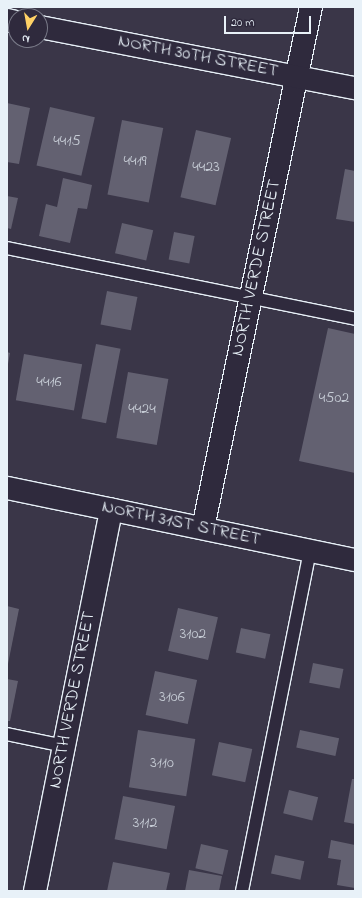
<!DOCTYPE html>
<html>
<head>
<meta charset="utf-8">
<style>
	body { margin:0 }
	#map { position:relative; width:362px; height:898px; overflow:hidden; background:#3a3648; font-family:"Indie Flower",sans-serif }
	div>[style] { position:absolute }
	.building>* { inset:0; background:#636171; transform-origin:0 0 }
	.roads { filter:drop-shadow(1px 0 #e8f1f8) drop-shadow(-1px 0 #e8f1f8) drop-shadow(0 1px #e8f1f8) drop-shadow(0 -1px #e8f1f8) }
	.service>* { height:12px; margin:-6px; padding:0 6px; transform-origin:6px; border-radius:6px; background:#2f2a3d }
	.minor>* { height:22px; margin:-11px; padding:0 11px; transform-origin:11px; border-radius:11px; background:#2f2a3d }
	.secondary>* { height:22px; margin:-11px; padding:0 11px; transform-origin:11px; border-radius:11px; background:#2f2a3d }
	span { translate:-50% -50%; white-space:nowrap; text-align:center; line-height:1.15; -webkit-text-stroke:3.5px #2f2a3d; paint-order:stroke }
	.number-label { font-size:16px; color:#c7cdd6 }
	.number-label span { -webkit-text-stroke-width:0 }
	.street-label { font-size:18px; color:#e8f1f8 }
	.frame { position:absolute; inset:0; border:8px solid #e8f1f8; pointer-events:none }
	.north { position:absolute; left:8px; top:8px; width:40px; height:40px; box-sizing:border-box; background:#2f2a3d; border:1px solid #797a88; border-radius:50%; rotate:191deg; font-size:11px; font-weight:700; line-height:16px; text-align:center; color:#e8f1f8 }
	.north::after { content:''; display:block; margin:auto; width:14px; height:18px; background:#ffd166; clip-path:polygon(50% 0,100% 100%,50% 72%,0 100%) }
	.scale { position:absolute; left:224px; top:16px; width:87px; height:18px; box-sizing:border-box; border:2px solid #e8f1f8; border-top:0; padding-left:5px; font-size:12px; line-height:14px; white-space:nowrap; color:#e8f1f8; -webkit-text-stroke:3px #2f2a3d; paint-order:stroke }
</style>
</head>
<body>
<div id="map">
	<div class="building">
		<i style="clip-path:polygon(7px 103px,30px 108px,19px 164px,7px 162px)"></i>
		<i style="left:50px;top:107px;width:46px;height:60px;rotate:13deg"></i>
		<i style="left:122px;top:120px;width:42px;height:76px;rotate:11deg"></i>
		<i style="left:196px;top:130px;width:36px;height:69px;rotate:13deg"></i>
		<i style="clip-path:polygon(345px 169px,355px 171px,355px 222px,336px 219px)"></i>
		<i style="clip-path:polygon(63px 178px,92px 185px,87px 209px,78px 208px,70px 243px,39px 236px,46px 204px,57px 207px)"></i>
		<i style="clip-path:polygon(7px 196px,18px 198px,11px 229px,7px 228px)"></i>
		<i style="left:122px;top:223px;width:32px;height:31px;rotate:13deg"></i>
		<i style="left:174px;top:232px;width:21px;height:28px;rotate:11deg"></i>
		<i style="left:107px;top:291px;width:31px;height:34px;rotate:11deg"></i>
		<i style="clip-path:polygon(328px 328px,355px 334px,355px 473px,299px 461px)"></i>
		<i style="left:96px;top:344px;width:25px;height:76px;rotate:11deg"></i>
		<i style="clip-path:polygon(7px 352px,10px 353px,8px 364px,7px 364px)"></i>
		<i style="left:24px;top:354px;width:59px;height:47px;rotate:10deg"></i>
		<i style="left:128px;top:372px;width:41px;height:67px;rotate:10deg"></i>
		<i style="clip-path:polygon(7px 606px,19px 609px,8px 664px,7px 664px)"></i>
		<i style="left:178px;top:608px;width:41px;height:44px;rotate:13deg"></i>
		<i style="left:241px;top:628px;width:30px;height:25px;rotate:12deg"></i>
		<i style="left:313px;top:663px;width:31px;height:20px;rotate:11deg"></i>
		<i style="left:155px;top:671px;width:43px;height:45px;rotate:12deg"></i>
		<i style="clip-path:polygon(7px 679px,18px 681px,10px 721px,7px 721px)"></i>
		<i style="left:138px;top:730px;width:58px;height:58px;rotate:9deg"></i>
		<i style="left:300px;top:730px;width:40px;height:18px;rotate:12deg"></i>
		<i style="left:219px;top:742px;width:34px;height:34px;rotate:12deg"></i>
		<i style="clip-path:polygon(352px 779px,355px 779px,355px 824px,344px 822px)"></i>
		<i style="left:289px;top:790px;width:30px;height:24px;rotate:14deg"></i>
		<i style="left:123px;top:796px;width:53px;height:44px;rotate:11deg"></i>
		<i style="clip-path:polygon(331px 840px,355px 845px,355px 888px,337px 885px,341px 860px,328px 858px)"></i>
		<i style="left:201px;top:844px;width:28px;height:25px;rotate:13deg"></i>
		<i style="left:275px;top:855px;width:30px;height:19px;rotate:12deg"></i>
		<i style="clip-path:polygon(113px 862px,170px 873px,166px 891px,107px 891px)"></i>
		<i style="clip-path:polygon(189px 870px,222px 876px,219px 891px,185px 891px)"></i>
	</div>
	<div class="roads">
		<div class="service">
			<i style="left:7px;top:248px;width:355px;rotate:11.5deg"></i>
			<i style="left:7px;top:734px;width:58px;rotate:11.9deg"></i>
			<i style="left:242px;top:891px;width:347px;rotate:-78.7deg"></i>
		</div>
		<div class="minor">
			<i style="left:7px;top:488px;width:355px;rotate:11.7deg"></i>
			<i style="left:203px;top:528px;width:532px;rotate:-78.29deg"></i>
			<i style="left:35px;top:891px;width:389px;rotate:-78.7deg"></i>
		</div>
		<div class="secondary">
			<i style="left:7px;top:20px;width:9px;rotate:13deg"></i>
			<i style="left:40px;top:27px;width:321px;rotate:11deg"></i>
		</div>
	</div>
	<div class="number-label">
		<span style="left:67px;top:141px">4415</span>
		<span style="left:135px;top:161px">4419</span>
		<span style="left:206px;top:167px">4423</span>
		<span style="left:49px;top:382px">4416</span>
		<span style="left:334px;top:398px">4502</span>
		<span style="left:142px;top:409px">4424</span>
		<span style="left:193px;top:634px">3102</span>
		<span style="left:172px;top:697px">3106</span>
		<span style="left:162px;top:763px">3110</span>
		<span style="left:145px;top:823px">3112</span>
	</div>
	<div class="street-label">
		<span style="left:198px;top:57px;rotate:11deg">NORTH 30TH STREET</span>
		<span style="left:257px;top:268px;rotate:-78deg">NORTH VERDE STREET</span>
		<span style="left:181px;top:524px;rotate:12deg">NORTH 31ST STREET</span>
		<span style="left:73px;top:700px;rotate:-79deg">NORTH VERDE STREET</span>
	</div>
	<div class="frame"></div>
	<div class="north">N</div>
	<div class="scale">20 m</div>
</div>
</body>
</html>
